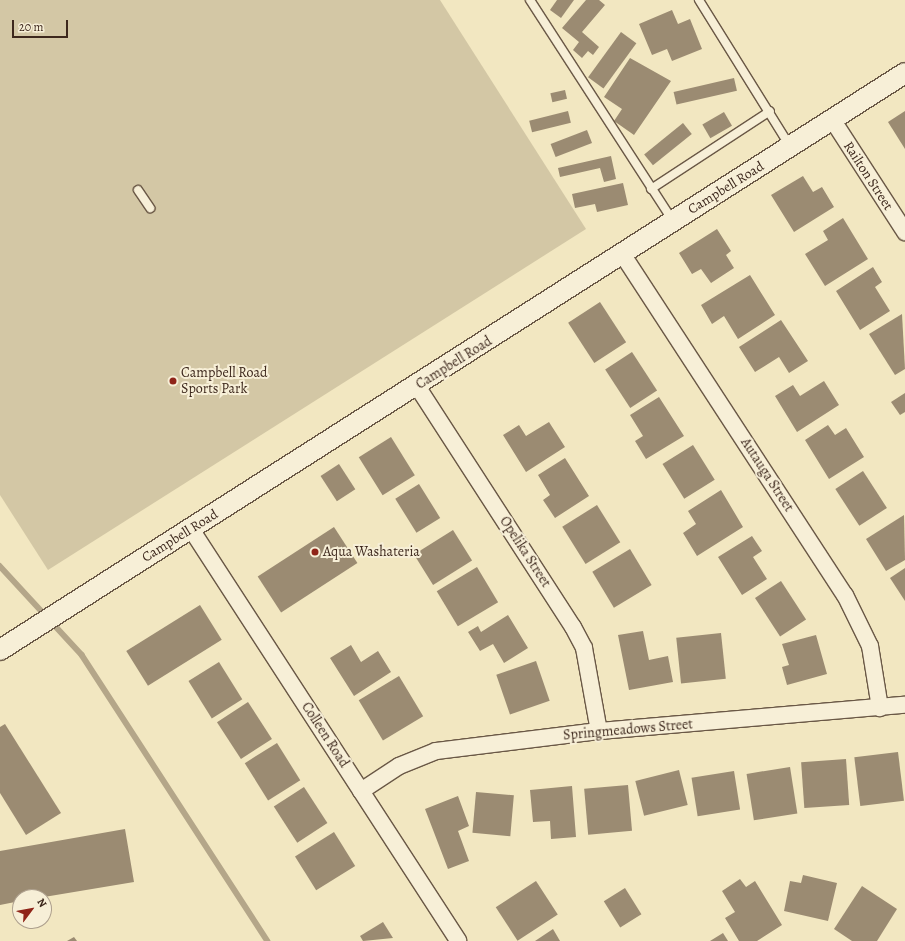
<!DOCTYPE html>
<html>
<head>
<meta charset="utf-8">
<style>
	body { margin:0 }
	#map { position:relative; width:905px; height:941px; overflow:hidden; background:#f2e7c1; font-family:Alegreya,serif }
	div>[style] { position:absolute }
	.green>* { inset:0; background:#d3c7a5 }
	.stream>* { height:5.5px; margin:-2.75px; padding:0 2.75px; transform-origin:2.75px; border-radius:2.75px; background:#b4a689 }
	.building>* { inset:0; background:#9b8b72; transform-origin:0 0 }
	.roads { filter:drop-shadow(1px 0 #6a5846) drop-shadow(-1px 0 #6a5846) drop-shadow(0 1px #6a5846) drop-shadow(0 -1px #6a5846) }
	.service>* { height:8px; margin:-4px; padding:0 4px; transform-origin:4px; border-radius:4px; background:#f7efd7 }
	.minor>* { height:16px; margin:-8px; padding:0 8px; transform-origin:8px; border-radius:8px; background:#f7efd7 }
	.tertiary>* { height:20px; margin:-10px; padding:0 10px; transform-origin:10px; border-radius:10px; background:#f7efd7 }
	.dots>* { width:11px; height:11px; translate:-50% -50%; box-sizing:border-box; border:2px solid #f7efd7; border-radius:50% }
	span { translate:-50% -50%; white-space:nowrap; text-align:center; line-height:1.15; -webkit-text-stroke:4px #f7efd7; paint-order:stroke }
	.street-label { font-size:14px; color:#3d281d }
	.poi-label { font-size:14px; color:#3d281d }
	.left { translate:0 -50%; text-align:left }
	.north { position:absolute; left:12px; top:889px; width:40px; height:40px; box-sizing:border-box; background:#f7efd7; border:1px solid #ad9f8d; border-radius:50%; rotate:58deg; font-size:11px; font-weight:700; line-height:16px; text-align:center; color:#3d281d }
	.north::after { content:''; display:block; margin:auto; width:14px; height:18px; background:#8f2418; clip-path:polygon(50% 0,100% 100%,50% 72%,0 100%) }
	.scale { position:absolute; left:12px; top:20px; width:56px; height:18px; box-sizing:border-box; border:2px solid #3d281d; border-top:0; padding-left:5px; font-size:12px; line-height:14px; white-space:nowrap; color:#3d281d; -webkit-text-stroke:3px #f7efd7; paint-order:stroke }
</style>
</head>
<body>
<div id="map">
	<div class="green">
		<i style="clip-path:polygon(0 0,440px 0,586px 229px,48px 570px,0 495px)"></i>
	</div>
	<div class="stream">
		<i style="left:0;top:566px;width:121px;rotate:47.3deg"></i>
		<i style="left:82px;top:655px;width:341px;rotate:57deg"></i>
	</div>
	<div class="building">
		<i style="clip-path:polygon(557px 0,574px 0,561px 18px,550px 10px)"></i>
		<i style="clip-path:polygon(586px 0,599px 0,605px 5px,582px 32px,599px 47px,593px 55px,588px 51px,582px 58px,573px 50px,579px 42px,562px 28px)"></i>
		<i style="clip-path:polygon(672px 10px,678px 24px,690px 19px,702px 49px,672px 61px,667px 49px,652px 55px,639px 24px)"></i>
		<i style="left:621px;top:32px;width:19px;height:56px;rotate:36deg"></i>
		<i style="clip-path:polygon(630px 58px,671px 81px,634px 135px,614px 121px,622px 109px,604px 97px)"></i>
		<i style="left:734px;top:78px;width:13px;height:62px;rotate:77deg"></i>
		<i style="left:565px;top:90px;width:9px;height:15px;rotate:77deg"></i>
		<i style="left:568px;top:111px;width:12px;height:40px;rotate:76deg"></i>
		<i style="clip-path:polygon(905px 111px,905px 149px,888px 122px)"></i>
		<i style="left:724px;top:112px;width:16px;height:25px;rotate:60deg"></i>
		<i style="left:683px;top:123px;width:14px;height:50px;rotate:51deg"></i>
		<i style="left:587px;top:130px;width:14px;height:39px;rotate:69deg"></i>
		<i style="clip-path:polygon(611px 156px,616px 179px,604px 182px,600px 168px,560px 177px,558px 168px)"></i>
		<i style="clip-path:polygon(803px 176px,813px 192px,822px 187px,834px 207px,794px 232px,771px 195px)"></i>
		<i style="clip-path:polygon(623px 183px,628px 205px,597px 212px,595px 204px,575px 208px,572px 194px)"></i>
		<i style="clip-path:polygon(843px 218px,868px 259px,825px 286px,805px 254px,828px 240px,823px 231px)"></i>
		<i style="clip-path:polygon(717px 229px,731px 251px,726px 255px,734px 268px,711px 283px,701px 269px,692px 274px,679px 253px)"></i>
		<i style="clip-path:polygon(873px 267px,882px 282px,875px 287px,890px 311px,860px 330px,836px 291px)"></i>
		<i style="clip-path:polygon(750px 275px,775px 315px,738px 339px,724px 316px,712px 324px,701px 305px)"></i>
		<i style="left:600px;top:302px;width:48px;height:38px;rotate:57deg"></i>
		<i style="clip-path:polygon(902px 314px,905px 369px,895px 375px,869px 334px)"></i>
		<i style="clip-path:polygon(781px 320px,808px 361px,789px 373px,779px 357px,755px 372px,739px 347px)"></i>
		<i style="left:632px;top:352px;width:46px;height:32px;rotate:57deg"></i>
		<i style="clip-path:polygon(824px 381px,839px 405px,797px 432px,775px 396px,793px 385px,800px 396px)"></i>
		<i style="clip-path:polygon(905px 393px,905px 412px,900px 415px,891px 402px)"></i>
		<i style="clip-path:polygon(659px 397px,684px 436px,646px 459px,635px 441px,643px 436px,630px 415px)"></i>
		<i style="clip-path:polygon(549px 422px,565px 447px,526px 472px,503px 435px,519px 425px,526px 436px)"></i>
		<i style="clip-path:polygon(828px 425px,835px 435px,846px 428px,864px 457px,829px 479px,805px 440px)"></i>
		<i style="left:391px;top:437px;width:45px;height:38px;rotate:58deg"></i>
		<i style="left:693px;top:445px;width:41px;height:36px;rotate:58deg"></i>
		<i style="clip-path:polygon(565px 458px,589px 496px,555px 518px,543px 500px,550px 495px,538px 475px)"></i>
		<i style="left:339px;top:464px;width:30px;height:22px;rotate:57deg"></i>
		<i style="left:863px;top:471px;width:44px;height:33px;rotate:57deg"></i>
		<i style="left:419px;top:484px;width:40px;height:28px;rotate:58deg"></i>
		<i style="clip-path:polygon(721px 490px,743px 527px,697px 556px,683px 533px,696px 524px,688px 511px)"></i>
		<i style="left:597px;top:505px;width:44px;height:41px;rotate:58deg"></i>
		<i style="clip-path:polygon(904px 515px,905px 560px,886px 571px,866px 539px)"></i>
		<i style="left:334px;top:527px;width:43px;height:91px;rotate:57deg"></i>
		<i style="left:453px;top:530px;width:36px;height:46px;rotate:58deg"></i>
		<i style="clip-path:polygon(752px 536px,762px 551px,753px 557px,767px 579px,742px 595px,718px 557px)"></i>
		<i style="left:630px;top:549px;width:42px;height:44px;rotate:59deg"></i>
		<i style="left:477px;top:567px;width:41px;height:47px;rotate:59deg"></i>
		<i style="clip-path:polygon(905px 568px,905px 601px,890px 578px)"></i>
		<i style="left:781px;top:581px;width:46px;height:31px;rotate:57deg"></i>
		<i style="left:200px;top:605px;width:41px;height:87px;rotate:58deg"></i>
		<i style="clip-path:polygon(508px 615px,528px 648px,504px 663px,493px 644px,480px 651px,468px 632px,478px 626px,481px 632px)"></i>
		<i style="clip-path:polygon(643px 631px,649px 660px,668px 656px,673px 682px,629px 690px,618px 635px)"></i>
		<i style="left:721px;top:633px;width:46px;height:45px;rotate:84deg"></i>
		<i style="clip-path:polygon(816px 635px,827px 674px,787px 685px,782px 667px,789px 665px,782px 644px)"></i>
		<i style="clip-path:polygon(351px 645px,361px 662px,378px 651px,391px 672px,354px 696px,330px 658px)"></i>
		<i style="left:536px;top:661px;width:42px;height:42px;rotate:71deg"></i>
		<i style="left:219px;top:662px;width:44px;height:36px;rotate:58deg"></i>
		<i style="left:399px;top:676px;width:47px;height:47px;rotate:59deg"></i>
		<i style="left:248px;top:702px;width:44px;height:37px;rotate:57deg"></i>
		<i style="clip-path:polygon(5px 724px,61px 813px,26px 835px,0 793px,0 727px)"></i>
		<i style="left:277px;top:743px;width:44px;height:38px;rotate:58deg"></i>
		<i style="left:898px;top:752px;width:49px;height:44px;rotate:83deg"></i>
		<i style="left:846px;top:759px;width:46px;height:45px;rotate:86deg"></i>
		<i style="left:790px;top:767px;width:47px;height:44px;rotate:81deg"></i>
		<i style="left:679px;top:770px;width:36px;height:45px;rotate:76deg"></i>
		<i style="left:734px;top:771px;width:39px;height:43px;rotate:81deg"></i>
		<i style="left:628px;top:785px;width:46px;height:44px;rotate:85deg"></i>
		<i style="clip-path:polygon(572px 786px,576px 837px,551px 839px,550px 821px,533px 822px,530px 790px)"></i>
		<i style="left:304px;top:787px;width:43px;height:36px;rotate:57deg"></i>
		<i style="left:476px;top:792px;width:38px;height:41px;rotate:5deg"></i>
		<i style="clip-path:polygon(458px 796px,469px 826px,458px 831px,469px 861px,448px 869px,425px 809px)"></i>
		<i style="clip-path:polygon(125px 829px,134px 882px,44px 897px,20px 897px,20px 901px,0 905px,0 851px)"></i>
		<i style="left:334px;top:832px;width:40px;height:46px;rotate:58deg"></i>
		<i style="clip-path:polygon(803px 875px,837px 883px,828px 921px,784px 911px,790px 881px,801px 883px)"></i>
		<i style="clip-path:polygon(740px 879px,746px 887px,755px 881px,782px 925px,757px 941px,739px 941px,725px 918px,735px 912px,722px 891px)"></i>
		<i style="left:536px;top:881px;width:40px;height:48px;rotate:57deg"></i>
		<i style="clip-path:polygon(862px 886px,897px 909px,877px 941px,852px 941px,834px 929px)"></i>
		<i style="left:625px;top:888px;width:31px;height:25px;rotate:58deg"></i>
		<i style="clip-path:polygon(383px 922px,393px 938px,363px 941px,360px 936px)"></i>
		<i style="clip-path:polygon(553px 929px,560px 941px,535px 941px)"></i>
		<i style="clip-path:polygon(723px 933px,728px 941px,710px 941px)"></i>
		<i style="clip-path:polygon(74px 937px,77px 941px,67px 941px)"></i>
	</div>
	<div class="roads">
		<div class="service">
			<i style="left:530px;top:0;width:263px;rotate:57.1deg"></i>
			<i style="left:699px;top:0;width:172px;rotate:58.1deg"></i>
			<i style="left:651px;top:189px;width:142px;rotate:-33.2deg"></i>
			<i style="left:138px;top:190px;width:22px;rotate:56deg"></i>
		</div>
		<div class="minor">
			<i style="left:832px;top:119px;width:135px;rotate:57.1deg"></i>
			<i style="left:623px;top:255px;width:406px;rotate:56.9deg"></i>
			<i style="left:845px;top:595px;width:57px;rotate:63.9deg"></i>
			<i style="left:870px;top:646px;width:63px;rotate:80.8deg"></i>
			<i style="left:417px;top:386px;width:287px;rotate:57.1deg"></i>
			<i style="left:573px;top:627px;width:24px;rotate:62deg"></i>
			<i style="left:584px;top:648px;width:84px;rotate:79.8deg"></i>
			<i style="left:191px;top:529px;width:491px;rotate:57deg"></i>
			<i style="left:361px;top:791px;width:45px;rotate:-33.3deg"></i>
			<i style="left:399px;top:766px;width:40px;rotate:-22deg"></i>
			<i style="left:436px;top:751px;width:164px;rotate:-7deg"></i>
			<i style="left:599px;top:731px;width:307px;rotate:-4.9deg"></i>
		</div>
		<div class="tertiary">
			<i style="left:0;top:650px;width:1073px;rotate:-32.52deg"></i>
		</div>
	</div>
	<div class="dots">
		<i style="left:173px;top:381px;background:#8f2418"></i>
		<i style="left:315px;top:552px;background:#8f2418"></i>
	</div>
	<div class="street-label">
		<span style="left:868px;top:176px;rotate:57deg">Railton Street</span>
		<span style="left:726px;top:188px;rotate:-32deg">Campbell Road</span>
		<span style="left:454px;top:363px;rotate:-32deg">Campbell Road</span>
		<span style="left:767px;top:475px;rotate:57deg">Autauga Street</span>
		<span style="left:180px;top:536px;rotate:-32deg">Campbell Road</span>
		<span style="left:525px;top:552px;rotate:57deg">Opelika Street</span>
		<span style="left:628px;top:730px;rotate:-5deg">Springmeadows Street</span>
		<span style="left:325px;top:735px;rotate:57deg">Colleen Road</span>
	</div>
	<div class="poi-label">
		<span class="left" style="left:181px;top:381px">Campbell Road<br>Sports Park</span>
		<span class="left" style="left:323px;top:552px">Aqua Washateria</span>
	</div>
	<div class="north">N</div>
	<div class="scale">20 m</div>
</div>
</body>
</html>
